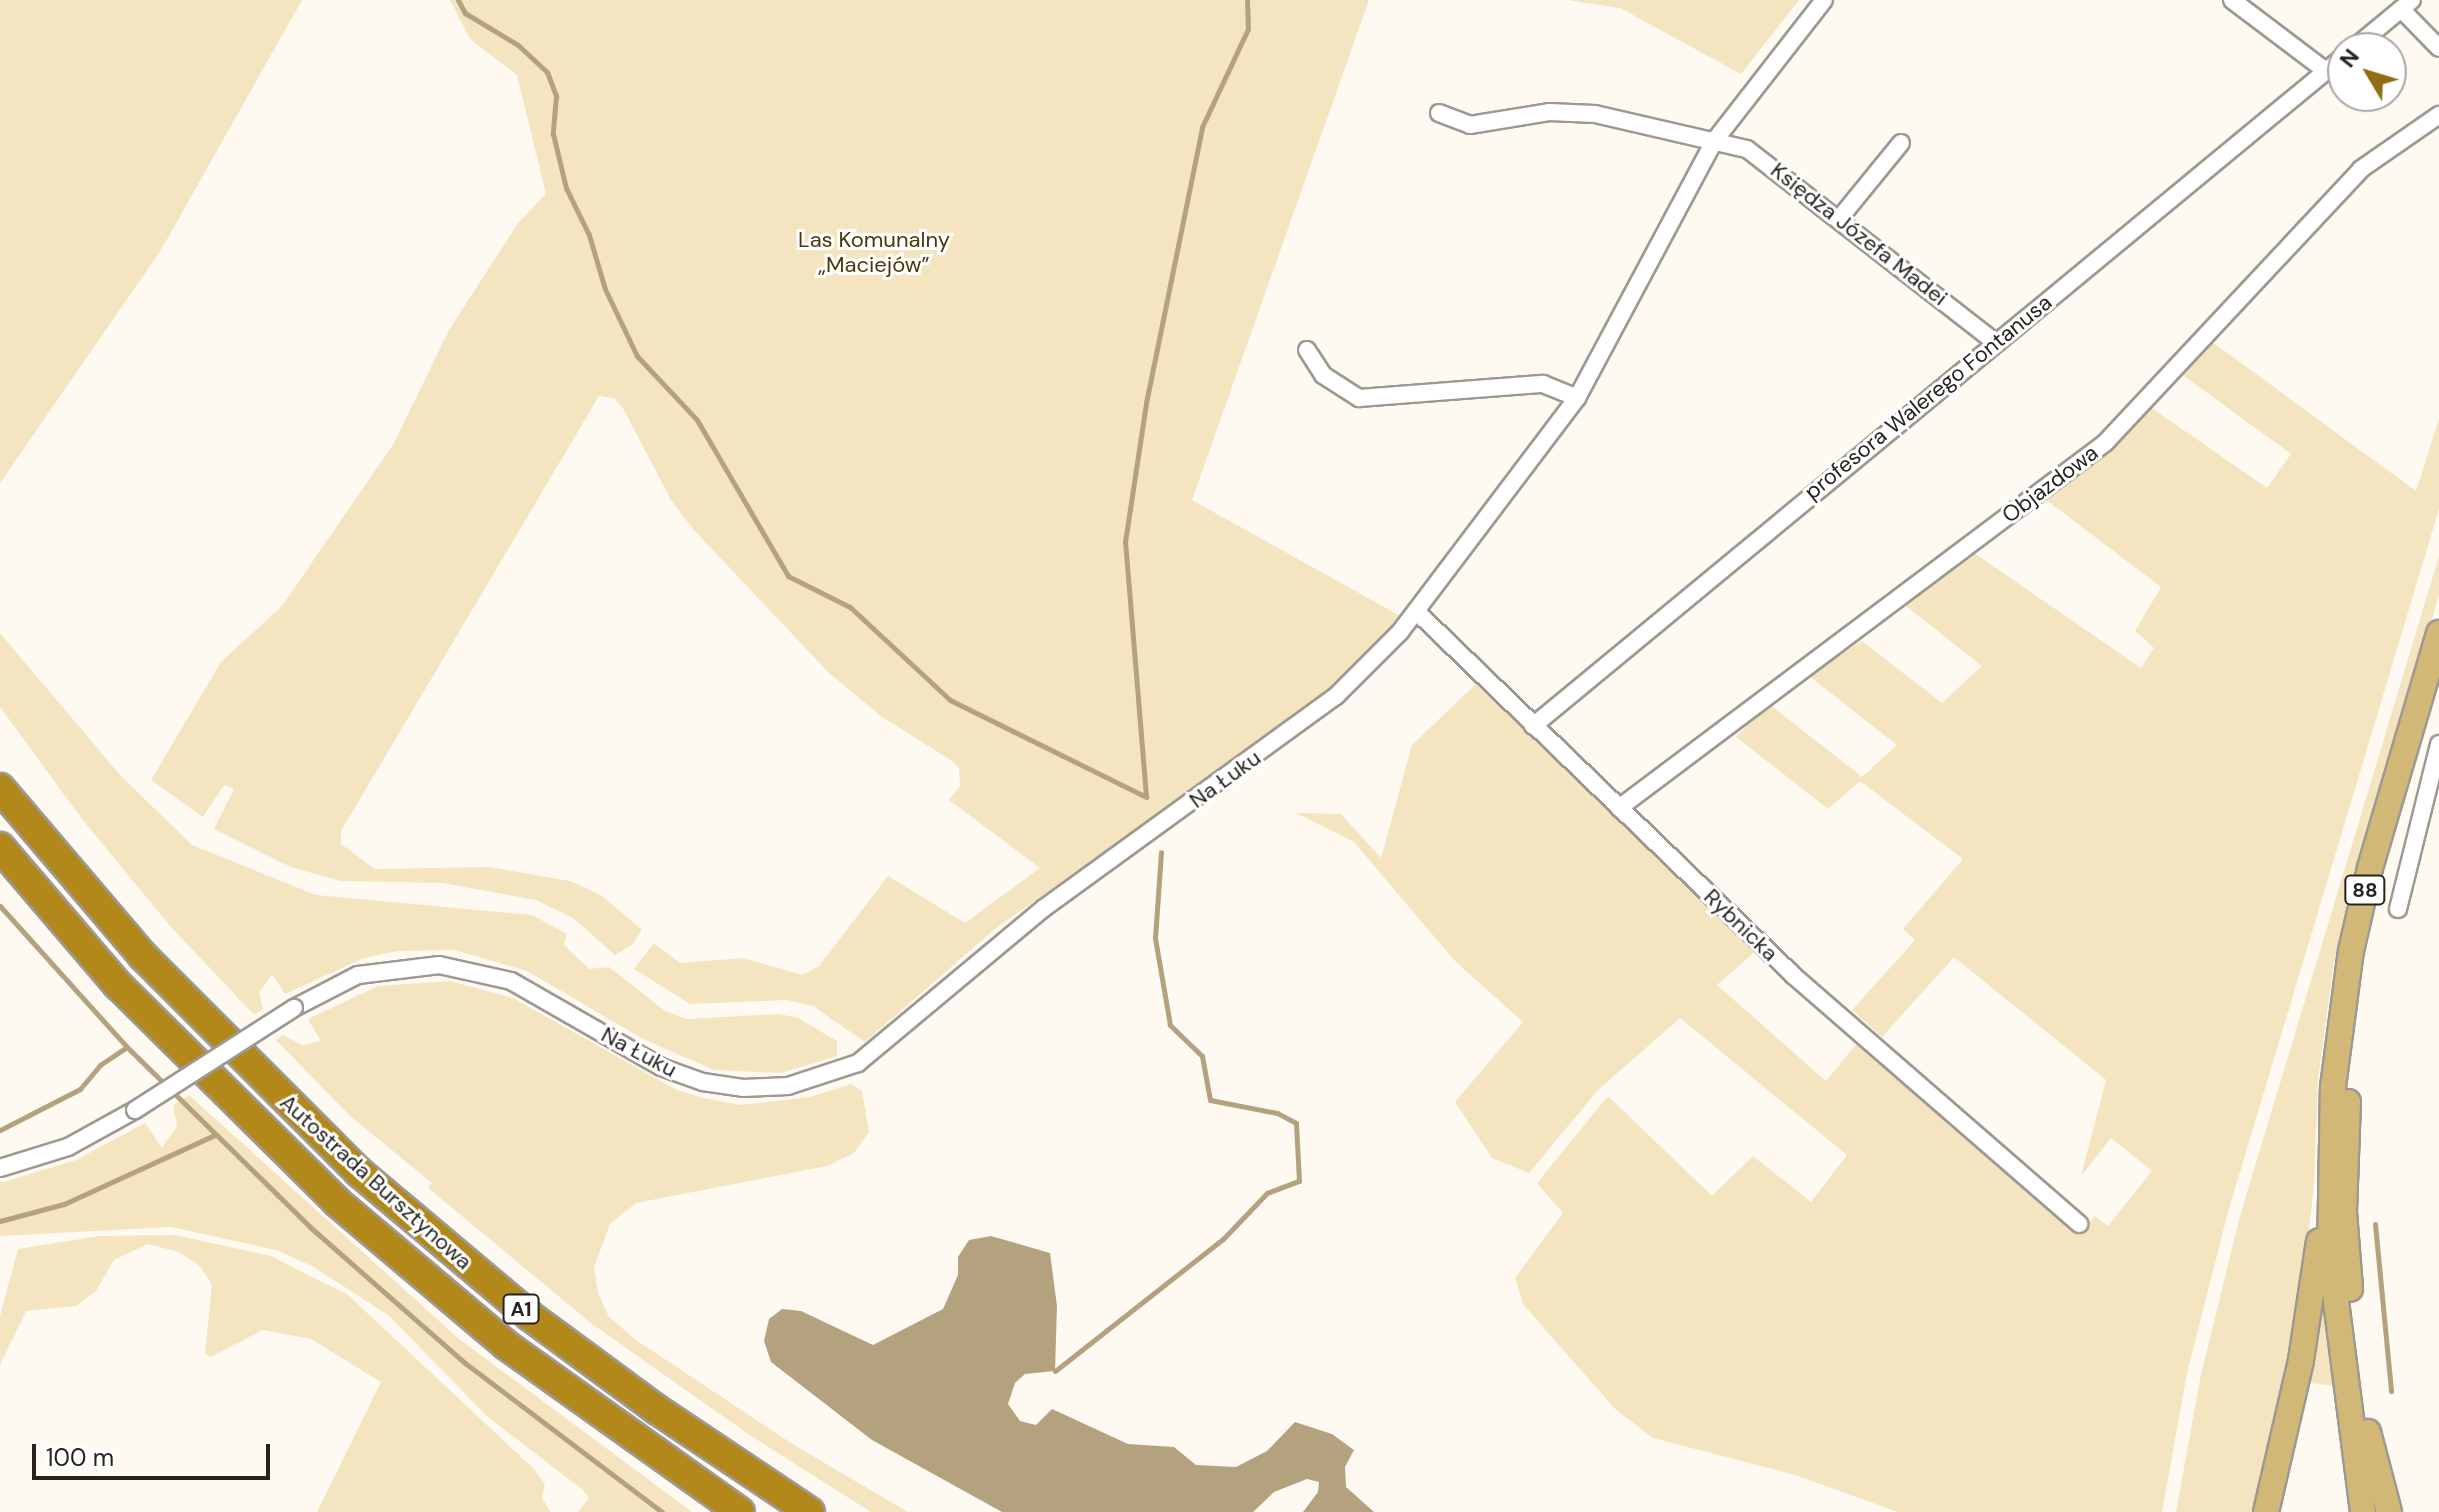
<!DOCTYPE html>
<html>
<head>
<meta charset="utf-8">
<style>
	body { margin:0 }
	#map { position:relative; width:2439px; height:1512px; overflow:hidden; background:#fefaf2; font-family:"DM Sans",sans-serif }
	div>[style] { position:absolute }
	.green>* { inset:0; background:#f5e4c0 }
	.water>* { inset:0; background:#b4a27e }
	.stream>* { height:5px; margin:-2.5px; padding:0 2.5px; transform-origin:2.5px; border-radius:2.5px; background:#b4a27e }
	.roads { filter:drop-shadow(2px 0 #9d9992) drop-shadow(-2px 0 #9d9992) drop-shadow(0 2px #9d9992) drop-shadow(0 -2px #9d9992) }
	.street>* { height:16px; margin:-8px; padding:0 8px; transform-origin:8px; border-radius:8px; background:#fff }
	.primary>* { height:24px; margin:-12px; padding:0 12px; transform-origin:12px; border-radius:12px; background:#d1b876 }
	.highway>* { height:28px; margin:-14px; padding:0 14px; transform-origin:14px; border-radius:14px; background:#b3881a }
	.bridges { filter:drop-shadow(2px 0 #9d9992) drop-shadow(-2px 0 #9d9992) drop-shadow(0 2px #9d9992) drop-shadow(0 -2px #9d9992) }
	.street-bridge>* { height:16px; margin:-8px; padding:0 8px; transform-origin:8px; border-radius:8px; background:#fff }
	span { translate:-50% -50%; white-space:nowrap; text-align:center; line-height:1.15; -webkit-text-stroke:6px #fff; paint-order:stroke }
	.shield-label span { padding:2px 6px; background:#fff; border:2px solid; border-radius:6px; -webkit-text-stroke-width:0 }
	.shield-label { font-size:20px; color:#242320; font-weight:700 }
	.street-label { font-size:22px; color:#242320 }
	.park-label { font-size:22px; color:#4b3808 }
	.north { position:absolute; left:2327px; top:32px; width:80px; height:80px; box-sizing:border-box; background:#fff; border:2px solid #a7a7a6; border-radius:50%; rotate:308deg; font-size:22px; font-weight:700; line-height:32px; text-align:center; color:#242320 }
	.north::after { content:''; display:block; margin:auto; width:28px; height:36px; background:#916d14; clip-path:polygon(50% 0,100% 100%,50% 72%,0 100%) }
	.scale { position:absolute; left:32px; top:1444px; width:238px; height:36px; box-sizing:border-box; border:4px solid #242320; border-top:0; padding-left:10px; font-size:24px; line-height:28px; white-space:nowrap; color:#242320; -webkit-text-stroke:6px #fff; paint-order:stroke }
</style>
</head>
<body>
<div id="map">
	<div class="green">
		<i style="clip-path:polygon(0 0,302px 0,161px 250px,0 483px)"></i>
		<i style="clip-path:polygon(450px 0,1369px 0,1192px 500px,1404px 618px,1344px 683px,996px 928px,865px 1042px,813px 1006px,787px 1000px,690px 1004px,634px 969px,654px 943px,680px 963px,743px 958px,802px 975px,819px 966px,888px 876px,965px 923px,1040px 868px,949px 800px,960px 786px,959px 768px,952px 761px,882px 717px,828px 672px,693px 529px,671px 500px,624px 410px,614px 398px,599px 396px,341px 831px,341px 844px,375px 869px,489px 867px,570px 881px,601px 895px,642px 930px,632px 945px,615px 955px,573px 918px,536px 900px,443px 883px,340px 881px,291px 867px,214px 829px,234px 789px,224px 785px,203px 817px,151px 780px,221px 662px,282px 606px,394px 443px,449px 330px,518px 223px,546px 194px,517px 75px,470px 39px)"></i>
		<i style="clip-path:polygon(1568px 0,1799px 0,1741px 74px,1620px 8px)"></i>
		<i style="clip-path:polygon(2211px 341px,2416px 491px,2439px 419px,2439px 509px,2228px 1212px,2187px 1373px,2162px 1512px,1898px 1512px,1795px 1475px,1653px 1438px,1615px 1409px,1523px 1304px,1515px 1278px,1563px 1213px,1537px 1183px,1608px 1096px,1712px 1196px,1753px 1156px,1811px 1202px,1847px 1155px,1680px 1018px,1598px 1090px,1529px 1173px,1492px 1158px,1455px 1102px,1523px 1022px,1454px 960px,1354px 842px,1296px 813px,1341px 814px,1381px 858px,1412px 745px,1478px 682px,1758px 949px,1717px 985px,1826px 1081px,1859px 1041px,2081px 1233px,2095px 1216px,2108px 1226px,2152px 1171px,2111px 1138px,2081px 1176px,2106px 1080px,1954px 957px,1882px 1037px,1852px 1010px,1915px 940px,1903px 929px,1963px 859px,1860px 781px,1828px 809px,1736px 737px,1769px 704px,1862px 777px,1897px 745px,1809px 676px,1862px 641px,1942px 703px,1982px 666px,1906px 606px,1974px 553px,2141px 668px,2154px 648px,2135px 631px,2161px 587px,2041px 496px,2149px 406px,2267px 488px,2291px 454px,2180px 373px)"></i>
		<i style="clip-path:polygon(2439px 556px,2439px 595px,2334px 962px,2318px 1079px,2314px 1186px,2304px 1270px,2292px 1350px,2252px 1512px,2176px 1512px,2201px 1374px,2240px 1216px)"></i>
		<i style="clip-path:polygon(0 633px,120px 775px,192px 845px,316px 895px,532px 915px,567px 934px,564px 945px,589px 969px,609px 967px,664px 1010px,686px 1019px,779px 1014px,798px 1018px,837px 1041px,837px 1056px,781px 1073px,714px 1070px,643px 1039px,527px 971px,454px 950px,397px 951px,364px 958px,285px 994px,272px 974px,259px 993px,263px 1009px,254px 1015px,171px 927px,82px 819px,0 707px)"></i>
		<i style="clip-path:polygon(450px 981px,513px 998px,677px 1090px,703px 1098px,741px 1105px,810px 1097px,851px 1084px,862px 1091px,869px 1132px,854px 1153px,827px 1166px,636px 1203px,610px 1224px,594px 1267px,598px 1293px,609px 1317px,636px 1340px,794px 1445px,908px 1512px,871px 1512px,751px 1436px,592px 1324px,428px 1188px,432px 1183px,349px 1115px,276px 1040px,283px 1035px,302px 1045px,321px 1041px,308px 1019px,378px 986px)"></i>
		<i style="clip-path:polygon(189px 1095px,458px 1338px,692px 1512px,578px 1512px,589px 1498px,583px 1490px,489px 1418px,388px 1315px,312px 1266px,276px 1250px,171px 1227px,0 1236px,0 1183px,76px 1160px,145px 1123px,162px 1148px,177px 1126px,173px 1105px)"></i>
		<i style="clip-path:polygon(175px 1235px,271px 1256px,348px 1295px,534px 1469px,545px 1484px,542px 1498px,551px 1512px,317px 1512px,381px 1382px,311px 1339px,263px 1330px,210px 1357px,205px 1353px,212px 1285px,200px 1266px,179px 1252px,148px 1244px,114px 1260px,96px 1291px,76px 1306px,26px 1311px,0 1365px,0 1316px,18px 1249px,99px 1236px)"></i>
		<i style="clip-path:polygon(2321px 1295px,2325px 1297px,2337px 1386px,2302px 1382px)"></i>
	</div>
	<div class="water">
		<i style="clip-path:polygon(991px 1236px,1050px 1253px,1057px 1306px,1055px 1371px,1025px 1374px,1015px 1383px,1008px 1404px,1020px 1421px,1036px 1425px,1052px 1409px,1128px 1444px,1174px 1447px,1196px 1465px,1236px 1467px,1267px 1451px,1295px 1422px,1332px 1434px,1354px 1450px,1345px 1467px,1346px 1487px,1374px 1512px,1303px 1512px,1318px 1492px,1319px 1482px,1307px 1479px,1274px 1492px,1253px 1512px,1002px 1512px,872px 1440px,771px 1362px,764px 1341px,769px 1319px,782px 1309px,801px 1311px,873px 1345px,943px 1309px,958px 1275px,958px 1257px,969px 1240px)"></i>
	</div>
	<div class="stream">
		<i style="left:458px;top:0;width:15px;rotate:62deg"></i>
		<i style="left:465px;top:13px;width:62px;rotate:31.1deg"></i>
		<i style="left:518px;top:45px;width:40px;rotate:43deg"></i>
		<i style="left:547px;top:72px;width:26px;rotate:69deg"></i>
		<i style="left:556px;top:96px;width:38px;rotate:95deg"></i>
		<i style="left:553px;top:134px;width:56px;rotate:76.5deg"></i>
		<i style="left:566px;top:188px;width:52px;rotate:63.9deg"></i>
		<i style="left:589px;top:235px;width:56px;rotate:73.5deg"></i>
		<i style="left:605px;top:289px;width:74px;rotate:64.5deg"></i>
		<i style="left:637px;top:356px;width:88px;rotate:46.8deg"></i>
		<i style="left:697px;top:420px;width:181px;rotate:59.7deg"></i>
		<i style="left:788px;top:576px;width:69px;rotate:26.6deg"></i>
		<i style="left:850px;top:607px;width:137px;rotate:42.9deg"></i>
		<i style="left:950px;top:700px;width:219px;rotate:26.3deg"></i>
		<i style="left:1146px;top:796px;width:255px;rotate:-94.7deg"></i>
		<i style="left:1125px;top:542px;width:141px;rotate:-81.4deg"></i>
		<i style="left:1146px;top:403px;width:282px;rotate:-78.5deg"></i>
		<i style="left:1202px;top:127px;width:108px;rotate:-64.9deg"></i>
		<i style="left:1248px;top:29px;width:29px;rotate:-92deg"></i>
		<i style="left:0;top:906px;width:190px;rotate:48deg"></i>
		<i style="left:127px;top:1047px;width:257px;rotate:44.5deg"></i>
		<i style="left:310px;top:1227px;width:206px;rotate:41.3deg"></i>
		<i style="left:465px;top:1363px;width:247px;rotate:37.1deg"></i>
		<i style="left:0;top:1130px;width:90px;rotate:-27.1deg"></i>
		<i style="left:80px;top:1089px;width:31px;rotate:-50deg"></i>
		<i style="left:100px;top:1065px;width:32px;rotate:-34deg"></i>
		<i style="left:0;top:1221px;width:66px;rotate:-14.9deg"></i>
		<i style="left:64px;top:1204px;width:166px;rotate:-24.6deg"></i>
		<i style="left:2375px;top:1224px;width:168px;rotate:84.5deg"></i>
		<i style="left:1055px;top:1371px;width:214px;rotate:-38.2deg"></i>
		<i style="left:1223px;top:1239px;width:64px;rotate:-46.3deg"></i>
		<i style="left:1267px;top:1193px;width:34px;rotate:-21deg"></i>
		<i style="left:1299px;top:1181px;width:58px;rotate:-93deg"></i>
		<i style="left:1296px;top:1123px;width:21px;rotate:-152deg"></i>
		<i style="left:1277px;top:1113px;width:68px;rotate:-169deg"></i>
		<i style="left:1210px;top:1100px;width:45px;rotate:-100.3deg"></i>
		<i style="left:1202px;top:1056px;width:45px;rotate:-135.9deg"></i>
		<i style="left:1170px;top:1025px;width:88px;rotate:-99.8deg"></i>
		<i style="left:1155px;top:938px;width:86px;rotate:-86deg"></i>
	</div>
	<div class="roads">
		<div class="street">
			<i style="left:2232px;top:0;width:118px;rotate:37.1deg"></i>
			<i style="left:2401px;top:9px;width:54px;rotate:45.7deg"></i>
			<i style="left:2354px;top:48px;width:75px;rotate:-39.6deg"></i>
			<i style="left:1439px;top:113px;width:33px;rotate:21deg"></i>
			<i style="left:1470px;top:125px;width:80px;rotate:-9.3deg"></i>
			<i style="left:1549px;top:112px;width:46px;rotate:2.5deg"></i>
			<i style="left:1595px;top:114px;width:156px;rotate:13deg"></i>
			<i style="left:1747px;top:149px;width:314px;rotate:37.9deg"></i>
			<i style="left:1839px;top:219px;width:98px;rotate:-50.8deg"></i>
			<i style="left:1307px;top:350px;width:30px;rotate:57deg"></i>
			<i style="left:1323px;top:375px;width:43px;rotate:32.6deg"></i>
			<i style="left:1359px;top:398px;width:185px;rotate:-4.4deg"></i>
			<i style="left:1543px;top:384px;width:37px;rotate:22deg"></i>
			<i style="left:1417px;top:612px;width:524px;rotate:43.99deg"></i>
			<i style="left:1794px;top:976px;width:378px;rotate:41deg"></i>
			<i style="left:1533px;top:726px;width:1051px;rotate:-39.55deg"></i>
			<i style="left:1619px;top:808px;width:608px;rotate:-36.91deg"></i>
			<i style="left:2105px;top:443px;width:375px;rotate:-46.9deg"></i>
			<i style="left:2361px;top:169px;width:95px;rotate:-34.7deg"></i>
			<i style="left:2398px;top:909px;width:170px;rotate:-76deg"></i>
			<i style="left:294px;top:1008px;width:72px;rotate:-27.3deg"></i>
			<i style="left:358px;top:975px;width:82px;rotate:-7deg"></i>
			<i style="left:439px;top:965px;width:74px;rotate:12.5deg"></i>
			<i style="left:511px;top:981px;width:173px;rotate:29.8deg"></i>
			<i style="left:661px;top:1067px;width:45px;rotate:19.7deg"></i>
			<i style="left:703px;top:1082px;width:40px;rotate:8.5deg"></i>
			<i style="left:743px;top:1088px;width:45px;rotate:-2.5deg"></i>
			<i style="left:788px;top:1086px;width:74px;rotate:-18.2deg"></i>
			<i style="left:858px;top:1063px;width:242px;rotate:-39.8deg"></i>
			<i style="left:1044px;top:908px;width:361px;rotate:-36deg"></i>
			<i style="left:1336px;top:696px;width:91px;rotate:-45deg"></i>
			<i style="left:1400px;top:632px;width:293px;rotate:-52.9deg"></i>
			<i style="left:1577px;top:398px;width:293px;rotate:-61.9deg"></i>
			<i style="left:1715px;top:140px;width:177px;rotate:-52.1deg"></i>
			<i style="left:0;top:1168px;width:71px;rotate:-17.2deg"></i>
			<i style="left:68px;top:1147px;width:77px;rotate:-28.9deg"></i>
		</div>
		<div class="primary">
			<i style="left:2348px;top:1102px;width:110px;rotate:92.1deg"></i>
			<i style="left:2344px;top:1212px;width:77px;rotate:85.5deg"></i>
			<i style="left:2368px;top:1432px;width:83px;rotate:75.3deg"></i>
			<i style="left:2266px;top:1512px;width:156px;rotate:-77deg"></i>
			<i style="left:2301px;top:1360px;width:120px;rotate:-81.4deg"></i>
			<i style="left:2363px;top:1512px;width:259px;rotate:-97.3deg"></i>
			<i style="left:2330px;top:1255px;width:168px;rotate:-89deg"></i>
			<i style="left:2333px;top:1087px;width:137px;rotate:-82.5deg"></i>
			<i style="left:2351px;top:951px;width:85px;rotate:-77.1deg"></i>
			<i style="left:2370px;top:868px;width:245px;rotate:-73.6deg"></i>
		</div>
		<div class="highway">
			<i style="left:0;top:788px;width:221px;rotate:49.6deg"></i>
			<i style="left:143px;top:956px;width:305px;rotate:45deg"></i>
			<i style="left:359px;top:1172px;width:224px;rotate:40.1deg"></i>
			<i style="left:530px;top:1316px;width:157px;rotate:36.4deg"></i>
			<i style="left:656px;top:1409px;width:185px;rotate:33.8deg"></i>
			<i style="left:0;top:847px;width:182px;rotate:49.5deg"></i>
			<i style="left:118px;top:985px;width:308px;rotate:44.7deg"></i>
			<i style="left:337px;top:1202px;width:221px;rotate:40.2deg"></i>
			<i style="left:506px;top:1345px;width:287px;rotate:35.5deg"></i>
		</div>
	</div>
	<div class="bridges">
		<div class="street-bridge">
			<i style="left:135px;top:1110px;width:189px;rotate:-32.7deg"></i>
		</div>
	</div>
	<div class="shield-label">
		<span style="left:2365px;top:890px">88</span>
		<span style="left:521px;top:1309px">A1</span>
	</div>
	<div class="street-label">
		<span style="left:1859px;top:234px;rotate:38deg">Księdza Józefa Madei</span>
		<span style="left:1928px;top:397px;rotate:-39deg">profesora Walerego Fontanusa</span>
		<span style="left:2050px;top:484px;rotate:-37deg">Objazdowa</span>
		<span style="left:1225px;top:779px;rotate:-36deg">Na Łuku</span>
		<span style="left:1741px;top:925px;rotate:44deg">Rybnicka</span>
		<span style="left:639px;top:1052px;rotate:28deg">Na Łuku</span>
		<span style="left:376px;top:1182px;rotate:42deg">Autostrada Bursztynowa</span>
	</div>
	<div class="park-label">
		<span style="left:874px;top:252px">Las Komunalny<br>„Maciejów”</span>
	</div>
	<div class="north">N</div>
	<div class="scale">100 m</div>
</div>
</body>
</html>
